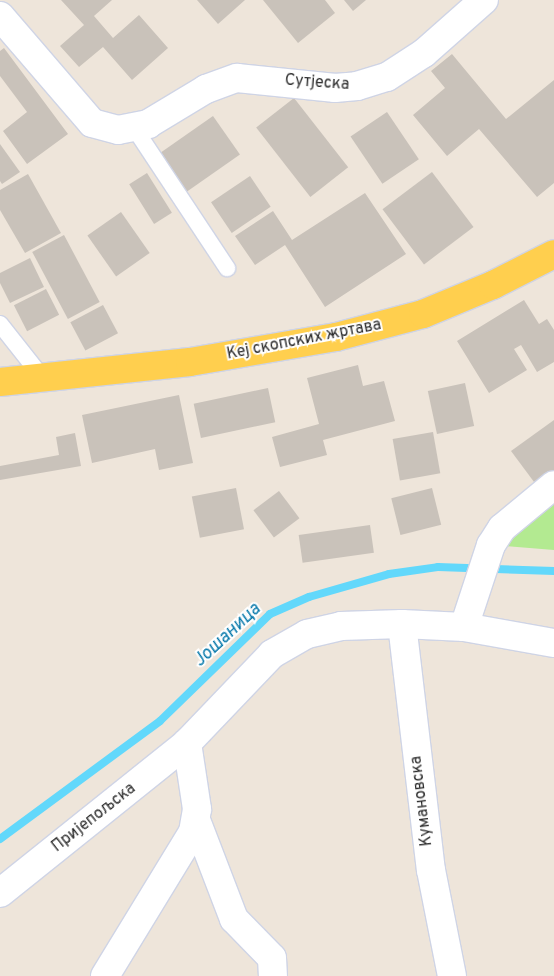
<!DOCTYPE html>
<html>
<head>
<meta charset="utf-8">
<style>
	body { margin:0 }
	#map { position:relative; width:554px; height:976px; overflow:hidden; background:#eee5da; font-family:Overpass,sans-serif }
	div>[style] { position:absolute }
	.green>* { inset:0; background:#b3ea91 }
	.stream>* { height:8px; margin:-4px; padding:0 4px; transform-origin:4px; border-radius:4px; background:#62d8fb }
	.building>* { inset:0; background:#c9c2ba; transform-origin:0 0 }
	.roads { filter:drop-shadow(1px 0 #cfd4e5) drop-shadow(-1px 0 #cfd4e5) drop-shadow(0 1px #cfd4e5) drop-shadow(0 -1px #cfd4e5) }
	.lane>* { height:16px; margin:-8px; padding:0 8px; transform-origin:8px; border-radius:8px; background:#fff }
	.street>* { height:28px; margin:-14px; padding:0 14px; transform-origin:14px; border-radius:14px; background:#fff }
	.primary>* { height:28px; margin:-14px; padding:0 14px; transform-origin:14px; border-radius:14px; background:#ffcf4e }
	span { translate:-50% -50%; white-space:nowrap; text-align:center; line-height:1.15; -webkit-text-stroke:4px #fff; paint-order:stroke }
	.street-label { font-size:16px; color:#2a2a2a }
	.water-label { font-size:18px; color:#0075a8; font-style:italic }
</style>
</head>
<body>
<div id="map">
	<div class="green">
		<i style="clip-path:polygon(554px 485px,554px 550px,491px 545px)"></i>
	</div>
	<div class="stream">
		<i style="left:0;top:839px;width:199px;rotate:-36.4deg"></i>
		<i style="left:160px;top:721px;width:153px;rotate:-44.2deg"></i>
		<i style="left:270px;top:614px;width:43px;rotate:-23.6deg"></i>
		<i style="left:309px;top:597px;width:83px;rotate:-16deg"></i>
		<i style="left:389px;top:574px;width:49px;rotate:-8.1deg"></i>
		<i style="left:438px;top:567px;width:116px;rotate:2deg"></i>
	</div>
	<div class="building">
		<i style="clip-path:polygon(61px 0,112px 0,94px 16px,113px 38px,139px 15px,168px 48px,132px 80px,103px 47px,79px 67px,60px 46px,84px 25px)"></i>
		<i style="clip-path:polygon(197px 0,245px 0,218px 24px)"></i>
		<i style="clip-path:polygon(263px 0,325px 0,335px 13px,298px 43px)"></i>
		<i style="clip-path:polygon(344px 0,366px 0,353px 11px)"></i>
		<i style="clip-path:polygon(4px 48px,68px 134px,27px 164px,3px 131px,27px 112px,0 76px,0 51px)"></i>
		<i style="clip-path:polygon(452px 54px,506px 119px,554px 80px,554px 183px,537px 197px,479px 129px,447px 156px,413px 115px,445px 88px,431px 71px)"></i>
		<i style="left:294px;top:98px;width:88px;height:48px;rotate:52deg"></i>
		<i style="left:387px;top:112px;width:57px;height:44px;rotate:56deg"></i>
		<i style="left:213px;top:116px;width:47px;height:65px;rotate:55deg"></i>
		<i style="clip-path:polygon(0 144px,20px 172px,2px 184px,0 181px)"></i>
		<i style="left:432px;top:172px;width:69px;height:62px;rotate:53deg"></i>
		<i style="left:147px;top:173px;width:47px;height:21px;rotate:58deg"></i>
		<i style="clip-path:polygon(28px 174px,61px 233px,25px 253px,0 210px,0 190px)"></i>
		<i style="left:250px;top:176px;width:37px;height:47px;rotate:56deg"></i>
		<i style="clip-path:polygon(365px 193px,406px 254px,325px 307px,285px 245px,255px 265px,235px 236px,273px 211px,292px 240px)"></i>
		<i style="left:121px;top:212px;width:50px;height:41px;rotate:55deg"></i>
		<i style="left:64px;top:235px;width:76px;height:36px;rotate:62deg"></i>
		<i style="clip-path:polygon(30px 258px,44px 287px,10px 303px,0 283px,0 273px)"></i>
		<i style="left:46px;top:289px;width:29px;height:36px;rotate:63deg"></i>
		<i style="clip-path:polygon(524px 300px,539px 324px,547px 319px,554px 330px,554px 362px,537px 372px,521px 345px,514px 349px,527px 370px,489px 393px,457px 341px)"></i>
		<i style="left:103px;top:305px;width:32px;height:37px;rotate:62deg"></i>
		<i style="clip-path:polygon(358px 365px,363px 386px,384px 381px,395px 421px,323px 440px,327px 455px,280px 467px,272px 437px,319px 424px,307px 378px)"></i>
		<i style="left:465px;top:383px;width:44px;height:38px;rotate:78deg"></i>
		<i style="left:268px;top:388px;width:35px;height:76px;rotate:78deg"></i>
		<i style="clip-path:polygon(179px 395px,193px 463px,159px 470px,155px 449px,92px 463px,82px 415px)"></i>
		<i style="clip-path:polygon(554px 420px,554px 479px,540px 490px,511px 451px)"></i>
		<i style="left:433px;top:432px;width:42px;height:41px;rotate:80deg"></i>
		<i style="clip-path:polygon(75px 433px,81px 466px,0 480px,0 466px,59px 455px,56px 437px)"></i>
		<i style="left:236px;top:488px;width:42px;height:45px;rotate:79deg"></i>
		<i style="left:432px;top:488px;width:38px;height:42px;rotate:76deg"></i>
		<i style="left:279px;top:491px;width:34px;height:32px;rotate:53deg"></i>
		<i style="left:370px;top:525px;width:28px;height:72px;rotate:82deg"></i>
	</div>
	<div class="roads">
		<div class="lane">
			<i style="left:135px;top:129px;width:167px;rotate:56.5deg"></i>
			<i style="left:0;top:324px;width:66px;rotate:51.7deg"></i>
		</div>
		<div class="street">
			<i style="left:0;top:16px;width:141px;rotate:49.3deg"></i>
			<i style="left:92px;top:123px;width:27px;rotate:15deg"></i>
			<i style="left:118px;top:130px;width:31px;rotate:-11deg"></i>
			<i style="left:148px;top:124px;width:68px;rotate:-31.1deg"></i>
			<i style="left:206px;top:89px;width:33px;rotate:-20deg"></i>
			<i style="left:237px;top:78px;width:99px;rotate:5.8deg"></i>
			<i style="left:335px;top:88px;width:22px;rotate:-5deg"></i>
			<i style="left:357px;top:86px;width:31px;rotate:-17deg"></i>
			<i style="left:387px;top:77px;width:44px;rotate:-33deg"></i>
			<i style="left:424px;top:53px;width:80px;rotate:-41.5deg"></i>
			<i style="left:402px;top:624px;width:248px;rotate:83.3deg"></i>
			<i style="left:431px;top:870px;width:108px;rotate:78.8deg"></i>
			<i style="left:464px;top:627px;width:86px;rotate:-71.8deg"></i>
			<i style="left:491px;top:545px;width:20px;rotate:-57deg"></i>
			<i style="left:502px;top:528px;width:67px;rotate:-39.6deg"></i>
			<i style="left:196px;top:820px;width:106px;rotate:69deg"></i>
			<i style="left:234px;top:919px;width:54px;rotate:45.7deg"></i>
			<i style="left:272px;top:958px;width:18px;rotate:87deg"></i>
			<i style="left:0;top:893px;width:240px;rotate:-38.7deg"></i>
			<i style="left:187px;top:743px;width:123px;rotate:-46.3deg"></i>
			<i style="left:272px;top:654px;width:40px;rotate:-29.7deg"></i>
			<i style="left:307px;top:634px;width:35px;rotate:-13deg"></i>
			<i style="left:341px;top:626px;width:61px;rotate:-1.9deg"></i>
			<i style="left:402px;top:624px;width:62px;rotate:2.8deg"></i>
			<i style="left:464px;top:627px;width:91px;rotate:10.1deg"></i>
			<i style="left:105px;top:976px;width:169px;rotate:-58.6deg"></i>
			<i style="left:193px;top:832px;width:23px;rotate:-80deg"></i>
			<i style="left:197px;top:809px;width:67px;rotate:-98.6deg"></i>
		</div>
		<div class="primary">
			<i style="left:0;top:382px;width:191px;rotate:-6deg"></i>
			<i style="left:190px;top:362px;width:148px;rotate:-9.7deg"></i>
			<i style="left:336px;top:337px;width:90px;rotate:-14.8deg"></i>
			<i style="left:423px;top:314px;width:76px;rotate:-22.5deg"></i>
			<i style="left:493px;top:285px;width:68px;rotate:-26.9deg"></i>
		</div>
	</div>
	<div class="street-label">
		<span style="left:317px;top:83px;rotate:4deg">Сутјеска</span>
		<span style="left:304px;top:340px;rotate:-11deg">Кеј скопских жртава</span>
		<span style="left:422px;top:801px;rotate:-97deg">Кумановска</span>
		<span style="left:94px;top:818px;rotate:-38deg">Пријепољска</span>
	</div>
	<div class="water-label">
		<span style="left:228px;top:636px;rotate:-43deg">Јошаница</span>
	</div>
</div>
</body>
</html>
